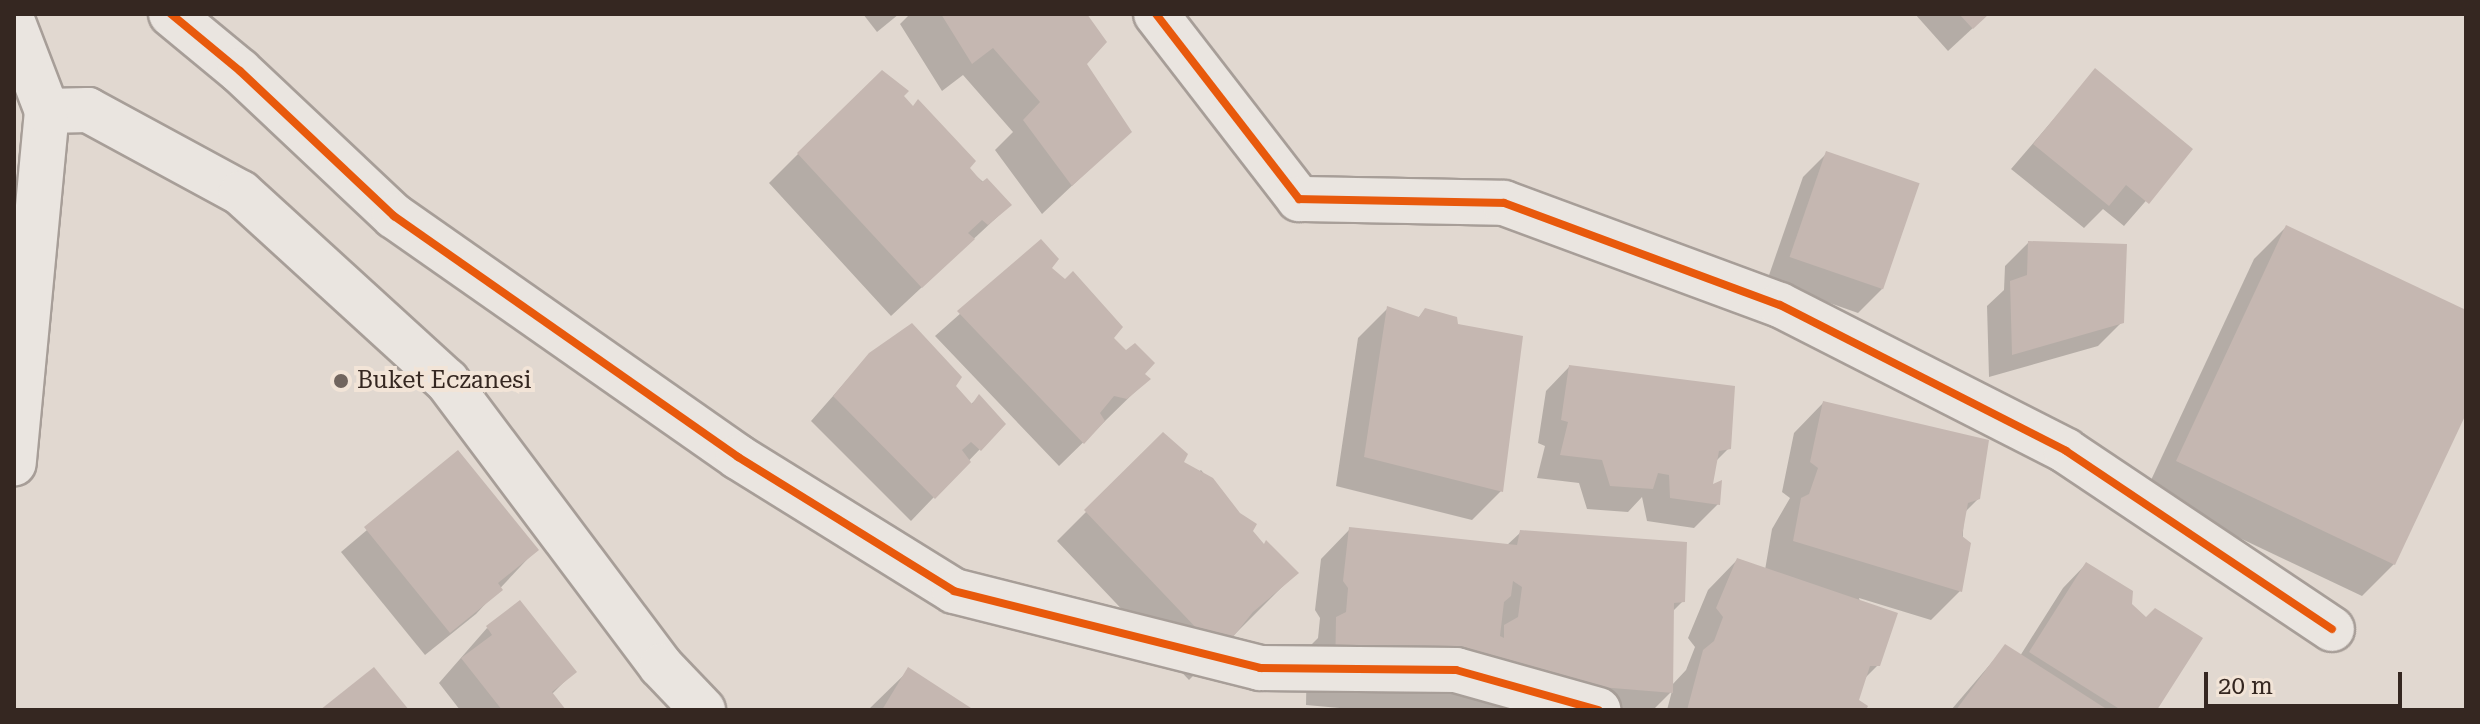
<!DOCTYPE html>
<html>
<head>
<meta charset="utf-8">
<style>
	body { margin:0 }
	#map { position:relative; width:2480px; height:724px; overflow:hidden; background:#e1d8d0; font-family:"Roboto Serif",serif }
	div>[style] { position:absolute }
	.shadow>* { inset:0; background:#0003 }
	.building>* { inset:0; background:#c5b7b1; transform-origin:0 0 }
	.roads { filter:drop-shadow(2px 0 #a79e98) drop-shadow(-2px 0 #a79e98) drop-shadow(0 2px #a79e98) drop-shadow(0 -2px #a79e98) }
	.minor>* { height:44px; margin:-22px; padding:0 22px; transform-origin:22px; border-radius:22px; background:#eae5e0 }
	.cycleway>* { height:8px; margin:-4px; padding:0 4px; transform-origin:4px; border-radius:4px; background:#e8590c }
	.dots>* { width:22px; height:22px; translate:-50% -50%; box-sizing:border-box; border:4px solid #f2e4d7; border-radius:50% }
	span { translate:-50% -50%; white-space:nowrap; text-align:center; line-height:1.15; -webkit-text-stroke:8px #f2e4d7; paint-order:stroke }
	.poi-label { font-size:24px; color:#352721 }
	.left { translate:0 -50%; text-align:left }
	.frame { position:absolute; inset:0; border:16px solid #352721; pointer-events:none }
	.scale { position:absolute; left:2204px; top:672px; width:198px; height:36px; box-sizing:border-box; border:4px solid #352721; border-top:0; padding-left:10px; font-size:24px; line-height:28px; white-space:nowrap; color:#352721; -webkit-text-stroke:6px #f2e4d7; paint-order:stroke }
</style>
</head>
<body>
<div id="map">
	<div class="shadow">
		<i style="clip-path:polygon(863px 14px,899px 14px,877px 32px)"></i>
		<i style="clip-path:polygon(910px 14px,1084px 14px,1085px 63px,1129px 132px,1042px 214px,995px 150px,1013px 132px,963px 75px,942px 91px,900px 24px)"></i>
		<i style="clip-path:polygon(1915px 14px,1988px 14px,1948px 51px)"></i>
		<i style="clip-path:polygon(2095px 71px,2191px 149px,2124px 226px,2103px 209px,2084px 228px,2011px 169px)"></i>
		<i style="clip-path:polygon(902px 96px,967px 168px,1010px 205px,891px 316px,769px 183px,798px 154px)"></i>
		<i style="clip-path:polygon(1827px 153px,1882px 289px,1858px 313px,1767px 281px,1803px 177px)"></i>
		<i style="clip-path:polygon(2286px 227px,2466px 313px,2466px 410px,2394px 564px,2362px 596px,2145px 493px,2254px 259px)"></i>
		<i style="clip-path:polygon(1041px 242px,1050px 268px,1148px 379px,1059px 466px,935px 336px)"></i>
		<i style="clip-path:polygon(2028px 243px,2122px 322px,2098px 346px,1989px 377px,1987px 306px,2004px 290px,2005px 266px)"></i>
		<i style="clip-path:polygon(1387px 309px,1418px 318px,1425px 310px,1501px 491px,1472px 520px,1336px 486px,1358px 338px)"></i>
		<i style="clip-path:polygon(870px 354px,953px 386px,970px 405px,979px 397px,1004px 424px,911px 521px,811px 421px)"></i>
		<i style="clip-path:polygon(1569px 367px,1729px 448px,1715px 462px,1710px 487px,1718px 504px,1694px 528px,1647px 521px,1642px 497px,1628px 512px,1587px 509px,1579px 483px,1537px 478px,1545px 446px,1538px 443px,1546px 391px)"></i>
		<i style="clip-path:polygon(1823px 403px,1979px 498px,1964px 513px,1960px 591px,1931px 620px,1859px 598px,1878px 665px,1864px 679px,1856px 701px,1864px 710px,1667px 710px,1672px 691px,1653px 710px,1362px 710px,1306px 705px,1307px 649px,1318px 638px,1320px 618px,1315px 610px,1321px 559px,1350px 529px,1506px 546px,1521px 532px,1683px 601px,1672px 612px,1672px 685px,1686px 670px,1695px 647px,1688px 638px,1708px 590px,1737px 560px,1765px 570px,1772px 529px,1790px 498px,1782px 492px,1794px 433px)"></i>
		<i style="clip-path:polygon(1163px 435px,1181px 463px,1196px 474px,1201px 470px,1263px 546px,1296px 573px,1189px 680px,1057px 541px)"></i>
		<i style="clip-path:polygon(458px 453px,536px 550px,476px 614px,425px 655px,341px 552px)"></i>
		<i style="clip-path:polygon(2086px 564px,2130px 604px,2155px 710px,1951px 710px,2005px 647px,2020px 656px,2063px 588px)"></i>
		<i style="clip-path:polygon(487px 628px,574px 672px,551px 695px,564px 710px,460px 710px,439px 683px)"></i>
		<i style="clip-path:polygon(909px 670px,970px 710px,868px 710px)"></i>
	</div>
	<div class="building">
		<i style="clip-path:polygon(941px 14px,1087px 14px,1107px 42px,1087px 64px,1132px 132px,1072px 186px,1023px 120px,1040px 102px,993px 48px,972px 64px)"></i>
		<i style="clip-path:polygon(1959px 14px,1989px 14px,1973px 29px)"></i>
		<i style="clip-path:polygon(2095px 68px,2193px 149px,2149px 204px,2126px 185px,2109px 206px,2033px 144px)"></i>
		<i style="clip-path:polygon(882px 70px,909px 91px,904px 96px,913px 106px,918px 99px,976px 161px,970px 168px,982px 182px,987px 178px,1012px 205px,988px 225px,982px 220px,968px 233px,975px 239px,922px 288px,797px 153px)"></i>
		<i style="left:1826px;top:151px;width:99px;height:112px;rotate:19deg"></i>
		<i style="clip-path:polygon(2286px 225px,2466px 310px,2466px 414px,2395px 565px,2176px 461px)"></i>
		<i style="clip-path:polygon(1041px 239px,1059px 259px,1052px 268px,1065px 279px,1073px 271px,1123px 327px,1114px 338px,1126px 350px,1135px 343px,1155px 363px,1145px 374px,1151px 379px,1127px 399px,1114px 396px,1100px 413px,1105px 421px,1084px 444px,957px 311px)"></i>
		<i style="clip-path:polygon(2028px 241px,2127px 244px,2124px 323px,2012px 355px,2010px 281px,2027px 275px)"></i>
		<i style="clip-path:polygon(1387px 306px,1419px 317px,1425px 308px,1457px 317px,1458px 324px,1523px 336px,1503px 492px,1364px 457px)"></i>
		<i style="clip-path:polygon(912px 323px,962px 377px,956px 386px,972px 404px,979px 394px,1006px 424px,981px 451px,971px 442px,962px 450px,971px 462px,935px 499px,833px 396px,869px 353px)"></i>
		<i style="clip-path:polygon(1569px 365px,1735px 386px,1731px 449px,1719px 451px,1713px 484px,1722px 480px,1720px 505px,1670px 498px,1669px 475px,1658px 473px,1653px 489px,1610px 486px,1602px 460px,1560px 455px,1568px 422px,1561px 420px)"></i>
		<i style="clip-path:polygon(1823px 401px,1989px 440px,1980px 499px,1968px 503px,1962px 536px,1971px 543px,1962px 592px,1793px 541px,1801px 498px,1809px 494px,1818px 468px,1810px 462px)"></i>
		<i style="clip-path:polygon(1163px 432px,1188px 454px,1184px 462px,1213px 478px,1240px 513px,1257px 524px,1253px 531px,1264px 544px,1266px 540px,1299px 573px,1253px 612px,1220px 653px,1084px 510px)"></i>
		<i style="clip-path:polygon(458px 450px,539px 550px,498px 583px,503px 590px,450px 633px,364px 527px)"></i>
		<i style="clip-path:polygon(evenodd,1349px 527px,1517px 545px,1520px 530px,1687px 542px,1685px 602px,1674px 603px,1673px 693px,1504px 679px,1335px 676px,1336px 617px,1346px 612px,1348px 588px,1343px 581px,1349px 527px,1513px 581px,1522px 587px,1518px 617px,1504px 625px,1504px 638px,1500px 636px,1504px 602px,1511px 596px,1513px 581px)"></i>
		<i style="clip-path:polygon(1737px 558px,1898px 613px,1880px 666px,1870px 666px,1859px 700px,1868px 706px,1866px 710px,1687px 710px,1703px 650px,1714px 641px,1723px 617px,1716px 608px)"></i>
		<i style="clip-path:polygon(2086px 562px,2133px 591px,2132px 604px,2146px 617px,2155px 608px,2203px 638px,2157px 710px,2121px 710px,2029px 652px)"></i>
		<i style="clip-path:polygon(520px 600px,577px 672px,552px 692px,566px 710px,502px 710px,461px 658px,492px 635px,486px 626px)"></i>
		<i style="clip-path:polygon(2005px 644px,2108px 710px,1956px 710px)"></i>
		<i style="clip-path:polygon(374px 667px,409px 710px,320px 710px)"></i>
		<i style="clip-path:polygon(908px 667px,974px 710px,882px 710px)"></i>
	</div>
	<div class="roads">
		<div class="minor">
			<i style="left:171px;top:14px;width:89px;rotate:39.6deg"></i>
			<i style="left:240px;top:71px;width:212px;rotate:43.3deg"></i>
			<i style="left:394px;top:216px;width:420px;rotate:35deg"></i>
			<i style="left:738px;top:457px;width:254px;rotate:31.8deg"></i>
			<i style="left:954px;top:591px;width:316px;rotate:14.1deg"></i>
			<i style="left:1260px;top:668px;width:196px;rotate:0.6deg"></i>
			<i style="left:1456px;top:670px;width:148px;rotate:15.7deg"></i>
			<i style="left:1156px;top:14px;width:234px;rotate:52.3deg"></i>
			<i style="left:1299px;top:199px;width:205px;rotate:1.1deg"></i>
			<i style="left:1504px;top:203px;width:294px;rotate:20.3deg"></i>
			<i style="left:1780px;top:305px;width:321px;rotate:27deg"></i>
			<i style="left:2066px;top:451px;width:320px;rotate:33.8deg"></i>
			<i style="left:14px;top:25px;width:92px;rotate:69deg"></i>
			<i style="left:47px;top:111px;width:354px;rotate:95.4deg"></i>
			<i style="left:47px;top:111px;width:41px;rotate:-1.4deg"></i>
			<i style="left:88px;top:110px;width:174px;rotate:28.5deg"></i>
			<i style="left:241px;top:193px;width:279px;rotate:42.4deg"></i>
			<i style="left:447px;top:381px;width:356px;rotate:53.1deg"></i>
			<i style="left:661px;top:666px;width:61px;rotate:46.3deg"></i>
		</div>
	</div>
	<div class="cycleway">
		<i style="left:171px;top:14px;width:89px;rotate:39.6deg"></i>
		<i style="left:240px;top:71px;width:212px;rotate:43.3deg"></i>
		<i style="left:394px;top:216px;width:420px;rotate:35deg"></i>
		<i style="left:738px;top:457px;width:254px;rotate:31.8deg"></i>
		<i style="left:954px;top:591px;width:316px;rotate:14.1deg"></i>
		<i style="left:1260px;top:668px;width:196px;rotate:0.6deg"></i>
		<i style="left:1456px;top:670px;width:148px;rotate:15.7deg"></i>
		<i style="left:1156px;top:14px;width:234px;rotate:52.3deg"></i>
		<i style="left:1299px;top:199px;width:205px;rotate:1.1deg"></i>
		<i style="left:1504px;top:203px;width:294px;rotate:20.3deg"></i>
		<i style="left:1780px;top:305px;width:321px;rotate:27deg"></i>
		<i style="left:2066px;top:451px;width:320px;rotate:33.8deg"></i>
	</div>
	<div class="dots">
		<i style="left:341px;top:381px;background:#71655e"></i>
	</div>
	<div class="poi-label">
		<span class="left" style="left:357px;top:381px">Buket Eczanesi</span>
	</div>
	<div class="frame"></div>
	<div class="scale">20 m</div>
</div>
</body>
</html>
